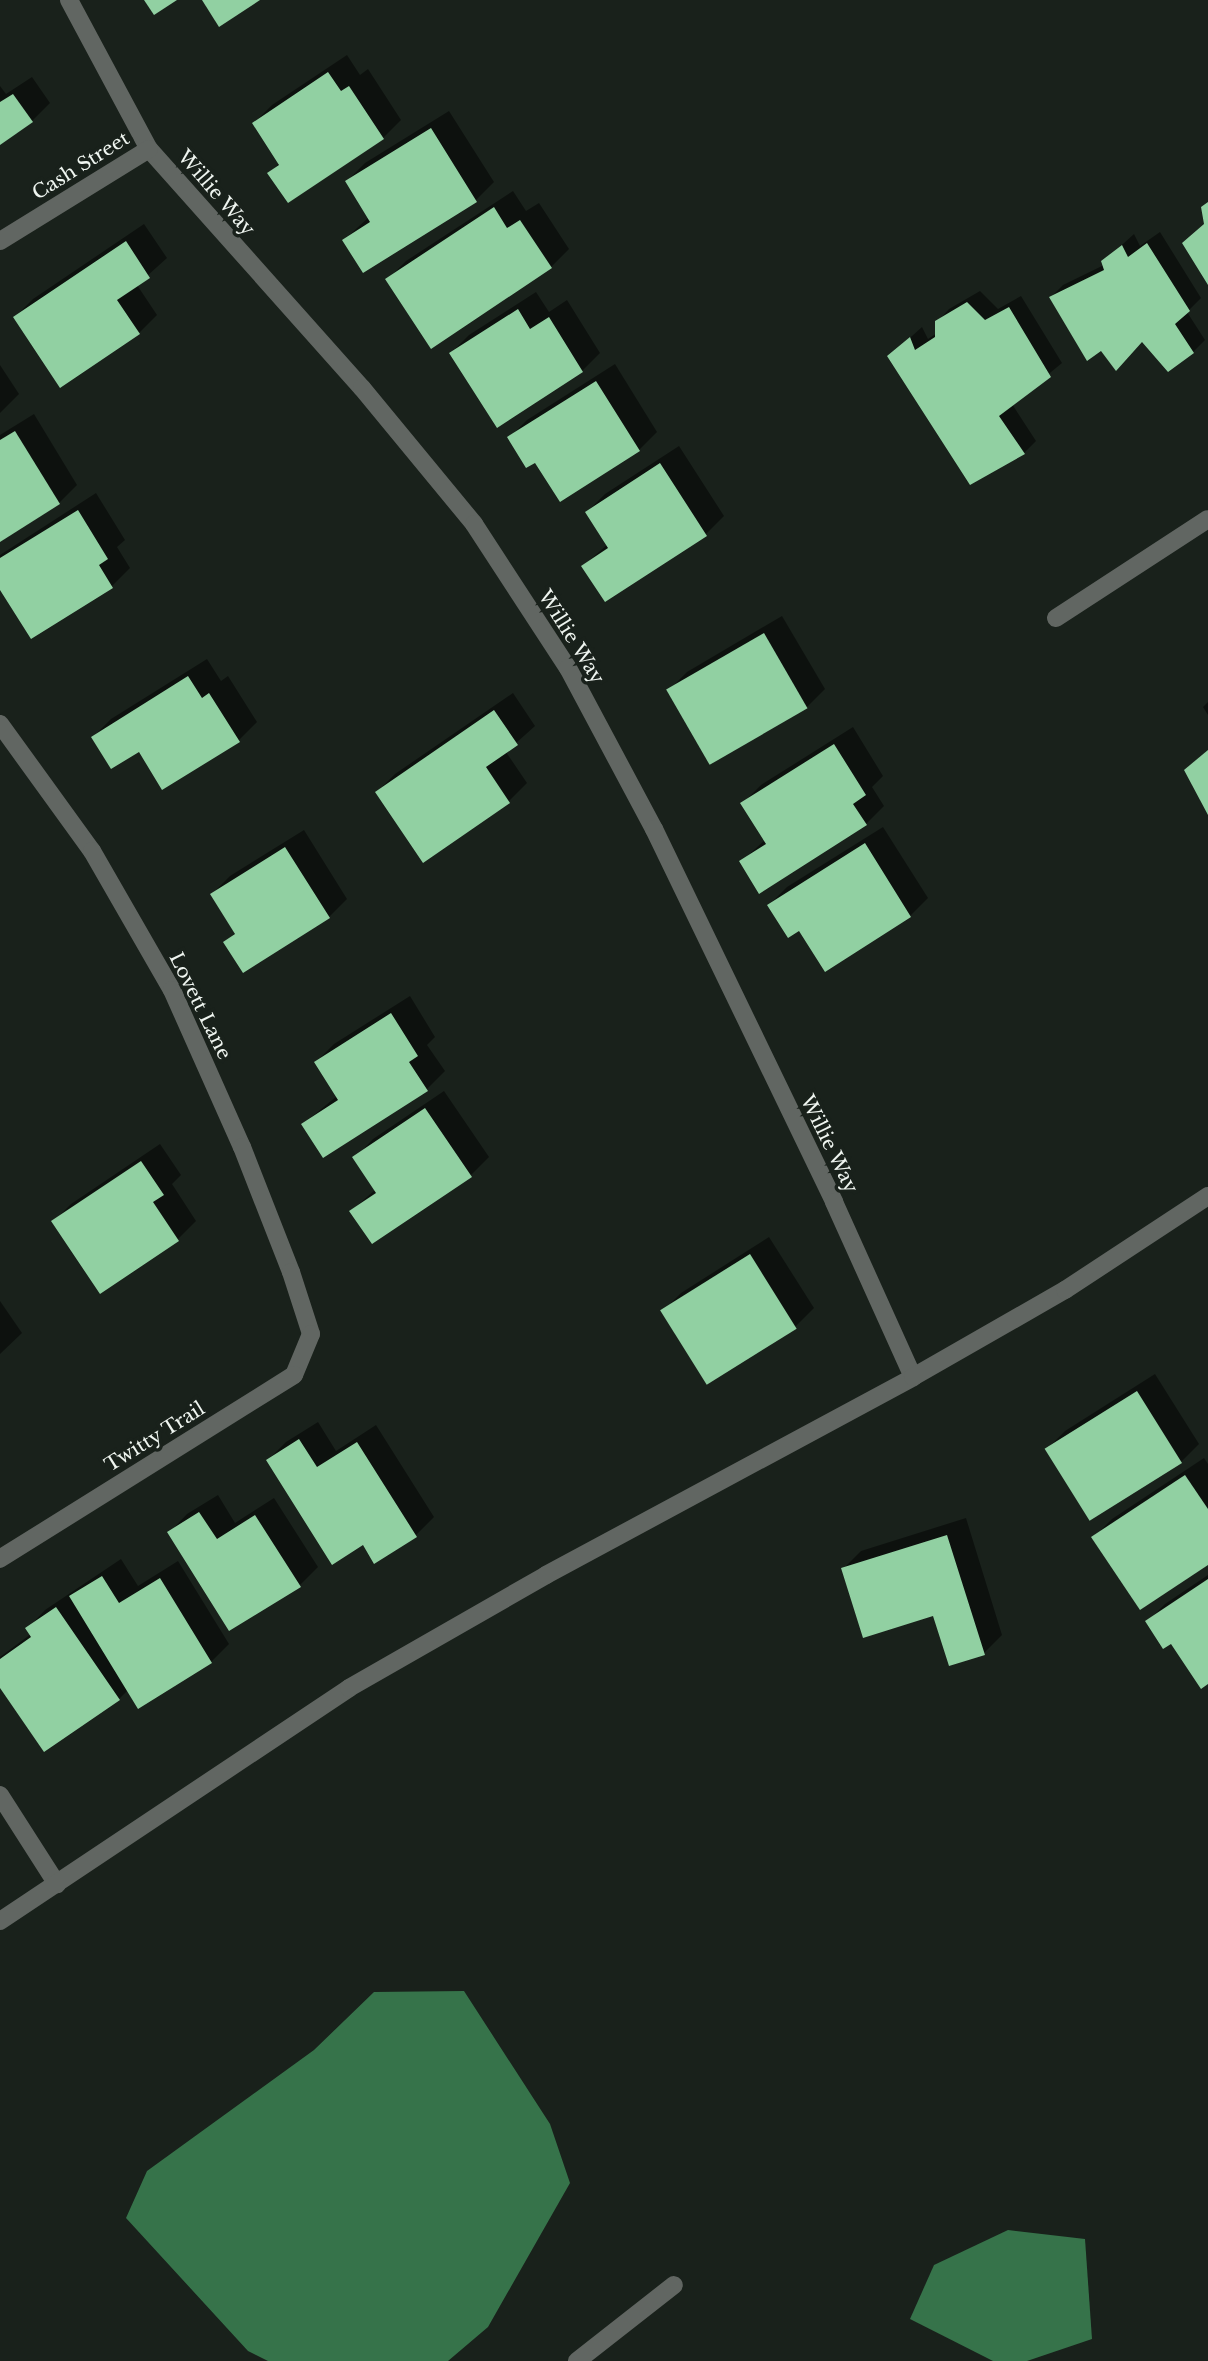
<!DOCTYPE html>
<html>
<head>
<meta charset="utf-8">
<style>
	body { margin:0 }
	#map { position:relative; width:1208px; height:2361px; overflow:hidden; background:#19211b; font-family:"Libre Baskerville",serif }
	div>[style] { position:absolute }
	.water>* { inset:0; background:#36734a }
	.shadow>* { inset:0; background:#0007 }
	.building>* { inset:0; background:#91d0a2; transform-origin:0 0 }
	.minor>* { height:18px; margin:-9px; padding:0 9px; transform-origin:9px; border-radius:9px; background:#616662 }
	span { translate:-50% -50%; white-space:nowrap; text-align:center; line-height:1.15; -webkit-text-stroke:7px #19211b; paint-order:stroke }
	.street-label { font-size:19px; color:#eff5f0 }
</style>
</head>
<body>
<div id="map">
	<div class="water">
		<i style="clip-path:polygon(464px 1991px,550px 2124px,570px 2183px,488px 2327px,448px 2361px,268px 2361px,248px 2351px,126px 2218px,147px 2171px,314px 2050px,374px 1992px)"></i>
		<i style="clip-path:polygon(1008px 2230px,1085px 2239px,1092px 2339px,1027px 2361px,993px 2361px,910px 2319px,934px 2265px)"></i>
	</div>
	<div class="shadow">
		<i style="clip-path:polygon(347px 55px,360px 75px,368px 69px,401px 120px,383px 138px,289px 201px,270px 173px,280px 162px,254px 123px,272px 105px)"></i>
		<i style="clip-path:polygon(32px 77px,50px 103px,32px 121px,0 143px,0 86px,6px 94px)"></i>
		<i style="clip-path:polygon(449px 111px,494px 182px,476px 200px,363px 271px,344px 240px,369px 217px,347px 181px,365px 163px)"></i>
		<i style="clip-path:polygon(513px 191px,526px 211px,539px 203px,569px 249px,551px 267px,388px 279px,406px 261px)"></i>
		<i style="clip-path:polygon(144px 224px,167px 258px,137px 285px,157px 315px,139px 333px,15px 317px,33px 299px)"></i>
		<i style="clip-path:polygon(1160px 232px,1201px 298px,1187px 312px,1205px 340px,1193px 352px,1143px 340px,1101px 349px,1051px 297px,1063px 285px,1104px 265px,1103px 262px,1134px 234px,1140px 246px)"></i>
		<i style="clip-path:polygon(980px 291px,998px 309px,1021px 296px,1062px 363px,1012px 404px,1036px 441px,1024px 453px,902px 345px,922px 327px,928px 339px,937px 333px,937px 322px,949px 309px)"></i>
		<i style="clip-path:polygon(536px 292px,549px 312px,567px 300px,600px 353px,582px 371px,451px 353px,469px 335px)"></i>
		<i style="clip-path:polygon(615px 364px,657px 432px,639px 450px,536px 461px,509px 438px,527px 420px)"></i>
		<i style="clip-path:polygon(0 365px,19px 394px,0 413px)"></i>
		<i style="clip-path:polygon(34px 414px,77px 485px,59px 503px,0 540px,0 435px)"></i>
		<i style="clip-path:polygon(679px 446px,724px 516px,706px 534px,605px 600px,583px 566px,608px 544px,587px 512px,605px 494px)"></i>
		<i style="clip-path:polygon(96px 493px,125px 540px,117px 547px,130px 568px,112px 586px,31px 637px,0 586px,0 555px)"></i>
		<i style="clip-path:polygon(782px 616px,825px 689px,807px 707px,669px 690px,687px 672px)"></i>
		<i style="clip-path:polygon(207px 659px,221px 681px,228px 676px,257px 722px,239px 740px,140px 749px,93px 737px,111px 719px)"></i>
		<i style="clip-path:polygon(513px 693px,535px 726px,506px 752px,527px 783px,509px 801px,377px 792px,395px 774px)"></i>
		<i style="clip-path:polygon(1208px 702px,1208px 715px,1203px 707px)"></i>
		<i style="clip-path:polygon(853px 727px,883px 776px,872px 787px,884px 806px,866px 824px,741px 862px,766px 839px,743px 803px,761px 785px)"></i>
		<i style="clip-path:polygon(883px 827px,928px 898px,910px 916px,800px 929px,769px 905px,787px 887px)"></i>
		<i style="clip-path:polygon(304px 830px,347px 899px,329px 917px,225px 942px,236px 932px,212px 894px,230px 876px)"></i>
		<i style="clip-path:polygon(410px 996px,435px 1037px,427px 1045px,445px 1071px,427px 1089px,303px 1124px,337px 1096px,316px 1062px,334px 1044px)"></i>
		<i style="clip-path:polygon(444px 1091px,489px 1157px,471px 1175px,372px 1242px,351px 1211px,376px 1189px,355px 1158px,373px 1139px)"></i>
		<i style="clip-path:polygon(160px 1144px,181px 1175px,172px 1184px,196px 1221px,178px 1239px,101px 1291px,53px 1222px,71px 1204px)"></i>
		<i style="clip-path:polygon(769px 1237px,814px 1308px,796px 1326px,708px 1382px,663px 1311px,681px 1293px)"></i>
		<i style="clip-path:polygon(0 1301px,22px 1333px,0 1354px)"></i>
		<i style="clip-path:polygon(1155px 1374px,1199px 1444px,1181px 1462px,1047px 1449px,1065px 1431px)"></i>
		<i style="clip-path:polygon(318px 1422px,336px 1451px,376px 1425px,434px 1517px,416px 1535px,363px 1543px,268px 1460px,286px 1442px)"></i>
		<i style="clip-path:polygon(1204px 1458px,1208px 1464px,1208px 1563px,1094px 1537px,1112px 1519px)"></i>
		<i style="clip-path:polygon(218px 1495px,235px 1523px,274px 1498px,318px 1567px,300px 1585px,230px 1629px,169px 1533px,187px 1514px)"></i>
		<i style="clip-path:polygon(966px 1518px,1002px 1635px,984px 1653px,934px 1614px,843px 1569px,861px 1551px)"></i>
		<i style="clip-path:polygon(121px 1559px,138px 1586px,178px 1561px,229px 1644px,211px 1662px,128px 1690px,119px 1699px,0 1685px,0 1657px,31px 1634px,27px 1629px,45px 1610px)"></i>
		<i style="clip-path:polygon(1208px 1575px,1208px 1682px,1171px 1642px,1147px 1622px,1165px 1604px)"></i>
	</div>
	<div class="building">
		<i style="clip-path:polygon(144px 0,177px 0,154px 15px)"></i>
		<i style="clip-path:polygon(202px 0,260px 0,219px 27px)"></i>
		<i style="clip-path:polygon(328px 72px,341px 91px,349px 86px,384px 139px,288px 203px,267px 173px,279px 165px,252px 123px)"></i>
		<i style="clip-path:polygon(13px 94px,33px 122px,0 145px,0 102px)"></i>
		<i style="clip-path:polygon(431px 128px,477px 202px,363px 273px,342px 240px,370px 222px,345px 181px)"></i>
		<i style="clip-path:polygon(1208px 202px,1208px 285px,1182px 243px,1204px 224px,1201px 207px)"></i>
		<i style="clip-path:polygon(494px 207px,507px 228px,520px 220px,552px 268px,431px 349px,385px 279px)"></i>
		<i style="clip-path:polygon(126px 241px,150px 278px,117px 300px,140px 334px,60px 388px,13px 317px)"></i>
		<i style="clip-path:polygon(1147px 243px,1190px 311px,1175px 324px,1194px 353px,1168px 372px,1142px 342px,1116px 371px,1101px 351px,1087px 361px,1049px 297px,1104px 270px,1101px 261px,1122px 245px,1128px 257px)"></i>
		<i style="clip-path:polygon(967px 302px,985px 320px,1009px 307px,1051px 377px,999px 416px,1025px 454px,970px 485px,887px 356px,910px 337px,915px 350px,935px 337px,935px 321px)"></i>
		<i style="clip-path:polygon(518px 309px,530px 329px,549px 317px,583px 372px,497px 428px,449px 353px)"></i>
		<i style="clip-path:polygon(596px 381px,640px 451px,560px 502px,535px 463px,526px 468px,507px 437px)"></i>
		<i style="clip-path:polygon(15px 431px,60px 504px,0 542px,0 440px)"></i>
		<i style="clip-path:polygon(660px 463px,707px 536px,605px 602px,581px 566px,608px 548px,585px 512px)"></i>
		<i style="clip-path:polygon(78px 510px,108px 559px,99px 565px,113px 588px,31px 639px,0 590px,0 558px)"></i>
		<i style="left:764px;top:633px;width:87px;height:113px;rotate:60deg"></i>
		<i style="clip-path:polygon(188px 676px,202px 698px,209px 693px,240px 742px,162px 790px,139px 752px,111px 769px,91px 737px)"></i>
		<i style="clip-path:polygon(494px 710px,518px 745px,486px 767px,510px 803px,423px 863px,375px 792px)"></i>
		<i style="clip-path:polygon(834px 744px,866px 795px,853px 804px,867px 825px,759px 894px,739px 861px,766px 844px,740px 803px)"></i>
		<i style="clip-path:polygon(1208px 750px,1208px 815px,1184px 770px)"></i>
		<i style="clip-path:polygon(865px 843px,911px 917px,825px 972px,799px 931px,788px 938px,767px 905px)"></i>
		<i style="clip-path:polygon(285px 847px,330px 918px,243px 973px,223px 942px,235px 934px,210px 894px)"></i>
		<i style="clip-path:polygon(391px 1013px,418px 1056px,409px 1062px,428px 1091px,323px 1158px,301px 1124px,338px 1100px,314px 1062px)"></i>
		<i style="clip-path:polygon(425px 1108px,472px 1177px,372px 1244px,349px 1211px,376px 1193px,352px 1157px)"></i>
		<i style="clip-path:polygon(141px 1161px,164px 1195px,153px 1202px,179px 1241px,100px 1294px,51px 1221px)"></i>
		<i style="left:750px;top:1254px;width:88px;height:106px;rotate:58deg"></i>
		<i style="left:1137px;top:1391px;width:85px;height:109px;rotate:58deg"></i>
		<i style="clip-path:polygon(299px 1439px,317px 1467px,357px 1442px,417px 1537px,374px 1564px,363px 1545px,332px 1565px,266px 1460px)"></i>
		<i style="clip-path:polygon(1185px 1475px,1208px 1509px,1208px 1565px,1140px 1610px,1091px 1537px)"></i>
		<i style="clip-path:polygon(199px 1512px,217px 1539px,255px 1515px,301px 1587px,229px 1631px,167px 1532px)"></i>
		<i style="clip-path:polygon(947px 1535px,985px 1655px,949px 1666px,933px 1616px,863px 1638px,841px 1568px)"></i>
		<i style="clip-path:polygon(102px 1576px,119px 1603px,160px 1578px,212px 1663px,138px 1709px,69px 1596px)"></i>
		<i style="clip-path:polygon(1208px 1579px,1208px 1684px,1201px 1689px,1171px 1644px,1163px 1649px,1145px 1621px)"></i>
		<i style="clip-path:polygon(56px 1607px,120px 1700px,44px 1752px,0 1688px,0 1659px,31px 1637px,25px 1628px)"></i>
	</div>
	<div class="minor">
		<i style="left:69px;top:0;width:169px;rotate:61.8deg"></i>
		<i style="left:149px;top:149px;width:320px;rotate:48.3deg"></i>
		<i style="left:362px;top:388px;width:176px;rotate:50.5deg"></i>
		<i style="left:474px;top:524px;width:172px;rotate:56.9deg"></i>
		<i style="left:568px;top:668px;width:183px;rotate:61.9deg"></i>
		<i style="left:654px;top:829px;width:414px;rotate:64.2deg"></i>
		<i style="left:834px;top:1202px;width:192px;rotate:65.7deg"></i>
		<i style="left:0;top:241px;width:175px;rotate:-31.7deg"></i>
		<i style="left:1056px;top:618px;width:181px;rotate:-33.1deg"></i>
		<i style="left:0;top:724px;width:157px;rotate:54.1deg"></i>
		<i style="left:92px;top:851px;width:160px;rotate:60.1deg"></i>
		<i style="left:172px;top:990px;width:172px;rotate:66deg"></i>
		<i style="left:242px;top:1147px;width:134px;rotate:68.6deg"></i>
		<i style="left:291px;top:1272px;width:65px;rotate:72.1deg"></i>
		<i style="left:311px;top:1334px;width:44px;rotate:112.5deg"></i>
		<i style="left:294px;top:1375px;width:347px;rotate:148deg"></i>
		<i style="left:0;top:1795px;width:106px;rotate:57.4deg"></i>
		<i style="left:0;top:1921px;width:420px;rotate:-33.7deg"></i>
		<i style="left:349px;top:1688px;width:227px;rotate:-29.8deg"></i>
		<i style="left:546px;top:1575px;width:417px;rotate:-28.3deg"></i>
		<i style="left:913px;top:1377px;width:175px;rotate:-29.8deg"></i>
		<i style="left:1065px;top:1290px;width:171px;rotate:-33.3deg"></i>
		<i style="left:577px;top:2361px;width:123px;rotate:-38.1deg"></i>
	</div>
	<div class="street-label">
		<span style="left:81px;top:166px;rotate:-32deg">Cash Street</span>
		<span style="left:216px;top:193px;rotate:49deg">Willie Way</span>
		<span style="left:571px;top:637px;rotate:58deg">Willie Way</span>
		<span style="left:200px;top:1006px;rotate:64deg">Lovett Lane</span>
		<span style="left:829px;top:1144px;rotate:64deg">Willie Way</span>
		<span style="left:155px;top:1437px;rotate:-32deg">Twitty Trail</span>
	</div>
</div>
</body>
</html>
